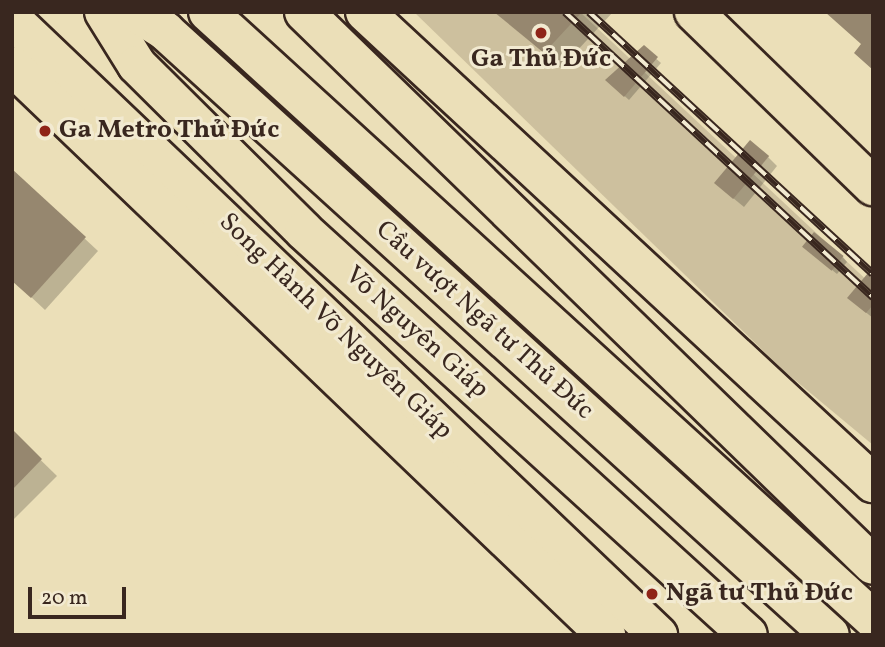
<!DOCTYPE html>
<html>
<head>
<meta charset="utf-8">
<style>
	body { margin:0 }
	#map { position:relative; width:885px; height:647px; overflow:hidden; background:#ebdfb8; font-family:Vollkorn,serif }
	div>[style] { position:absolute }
	.green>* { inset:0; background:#cdc09e }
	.shadow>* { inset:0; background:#0003 }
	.building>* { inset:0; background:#96876f; transform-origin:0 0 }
	.roads { filter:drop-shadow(2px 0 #39271f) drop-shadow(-2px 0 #39271f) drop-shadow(0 2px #39271f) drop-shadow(0 -2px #39271f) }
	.major>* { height:38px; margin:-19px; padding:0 19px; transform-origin:19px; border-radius:19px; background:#ebdfb8 }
	.highway>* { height:38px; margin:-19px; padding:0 19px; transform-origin:19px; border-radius:19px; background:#ebdfb8 }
	.rail>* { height:8px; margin-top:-4px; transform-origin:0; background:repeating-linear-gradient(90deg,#f2ead1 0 16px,#39271f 0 32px); box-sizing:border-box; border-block:2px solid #39271f }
	.dots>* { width:19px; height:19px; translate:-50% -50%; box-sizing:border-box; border:4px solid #f2ead1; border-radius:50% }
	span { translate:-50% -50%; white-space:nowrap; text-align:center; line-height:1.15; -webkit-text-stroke:6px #f2ead1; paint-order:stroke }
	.poi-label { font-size:26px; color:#39271f; font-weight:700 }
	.left { translate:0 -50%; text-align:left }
	.street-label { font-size:26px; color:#39271f }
	.frame { position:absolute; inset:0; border:14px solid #39271f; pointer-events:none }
	.scale { position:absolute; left:28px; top:587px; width:98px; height:32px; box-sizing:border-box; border:4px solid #39271f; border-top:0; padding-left:9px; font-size:21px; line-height:24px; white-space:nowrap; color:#39271f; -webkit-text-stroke:5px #f2ead1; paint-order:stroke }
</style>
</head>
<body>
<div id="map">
	<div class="green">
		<i style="clip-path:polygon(414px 12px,580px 12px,873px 286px,873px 445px,784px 371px)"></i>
	</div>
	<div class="shadow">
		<i style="clip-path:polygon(498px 12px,613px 12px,561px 68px)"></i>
		<i style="clip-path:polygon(644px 48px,661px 63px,629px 100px,607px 80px)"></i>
		<i style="clip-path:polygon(768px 157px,777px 166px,744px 207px,727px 193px)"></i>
		<i style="clip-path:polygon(12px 171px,98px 251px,45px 310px,12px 279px)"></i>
		<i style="clip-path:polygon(809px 251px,843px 257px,847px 262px,837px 274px)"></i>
		<i style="clip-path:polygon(873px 270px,873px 318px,859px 307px)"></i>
		<i style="clip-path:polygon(12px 432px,57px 476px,12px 521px)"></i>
	</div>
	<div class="building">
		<i style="clip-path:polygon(494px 12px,582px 12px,544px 53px)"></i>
		<i style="clip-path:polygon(825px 12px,873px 12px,873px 70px,854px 53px,861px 44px)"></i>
		<i style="clip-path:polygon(644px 45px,658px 57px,624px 97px,605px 80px)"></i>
		<i style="left:750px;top:140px;width:25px;height:56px;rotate:40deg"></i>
		<i style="clip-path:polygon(12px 169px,86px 237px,31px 298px,12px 281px)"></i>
		<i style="left:814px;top:232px;width:38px;height:19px;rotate:39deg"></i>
		<i style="clip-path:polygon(873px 267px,873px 305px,866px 313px,847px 298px)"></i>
		<i style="clip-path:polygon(12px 429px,42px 459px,12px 490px)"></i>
	</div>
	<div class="roads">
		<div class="major">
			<i style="left:694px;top:12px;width:250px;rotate:44.2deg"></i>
			<i style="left:12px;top:19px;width:893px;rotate:43.64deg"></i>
			<i style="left:12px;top:66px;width:823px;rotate:43.77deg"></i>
		</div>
		<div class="highway">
			<i style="left:104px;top:12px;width:62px;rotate:58.1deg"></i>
			<i style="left:137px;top:65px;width:235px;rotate:44.8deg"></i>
			<i style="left:304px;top:231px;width:600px;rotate:42.3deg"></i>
			<i style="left:135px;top:12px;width:36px;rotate:32deg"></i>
			<i style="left:165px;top:31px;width:898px;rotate:42.25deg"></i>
			<i style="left:208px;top:12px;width:900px;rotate:42.39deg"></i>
			<i style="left:304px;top:12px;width:793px;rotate:44.18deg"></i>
			<i style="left:365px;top:12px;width:693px;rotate:42.84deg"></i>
		</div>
	</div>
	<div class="rail">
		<i style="left:565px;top:12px;width:420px;rotate:42.8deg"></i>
		<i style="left:589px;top:12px;width:386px;rotate:42.7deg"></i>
	</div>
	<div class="dots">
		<i style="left:541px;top:33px;background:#8f2418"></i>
		<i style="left:45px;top:131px;background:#8f2418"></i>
		<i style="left:652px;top:594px;background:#8f2418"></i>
	</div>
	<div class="poi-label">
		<span style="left:541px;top:60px">Ga Thủ Đức</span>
		<span class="left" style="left:59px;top:131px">Ga Metro Thủ Đức</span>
		<span class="left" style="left:666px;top:594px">Ngã tư Thủ Đức</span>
	</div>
	<div class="street-label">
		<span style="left:484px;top:321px;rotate:42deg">Cầu vượt Ngã tư Thủ Đức</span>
		<span style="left:335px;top:327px;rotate:44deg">Song Hành Võ Nguyên Giáp</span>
		<span style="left:416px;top:333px;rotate:42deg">Võ Nguyên Giáp</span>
	</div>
	<div class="frame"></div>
	<div class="scale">20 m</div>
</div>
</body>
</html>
